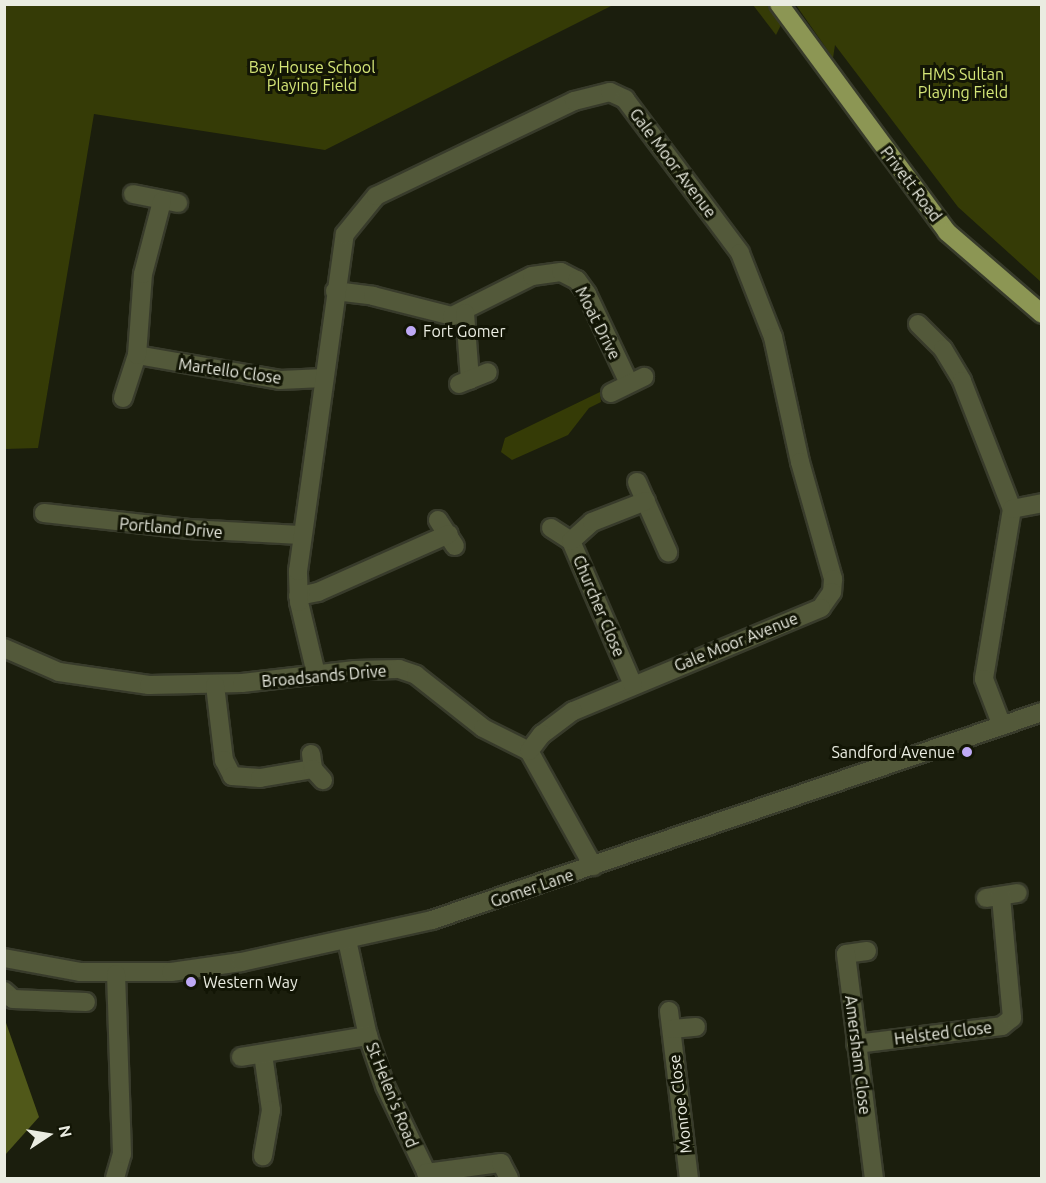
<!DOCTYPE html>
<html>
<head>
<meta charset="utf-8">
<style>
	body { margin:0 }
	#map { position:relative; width:1046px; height:1183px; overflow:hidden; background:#1b1e0d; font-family:Ubuntu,sans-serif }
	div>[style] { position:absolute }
	.green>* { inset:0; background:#353b06 }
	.forest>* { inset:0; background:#505819 }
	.roads { filter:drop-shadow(2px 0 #383b2b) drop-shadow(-2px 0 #383b2b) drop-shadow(0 2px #383b2b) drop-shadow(0 -2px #383b2b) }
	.minor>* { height:18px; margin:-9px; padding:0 9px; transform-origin:9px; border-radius:9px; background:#53593a }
	.major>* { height:18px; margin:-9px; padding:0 9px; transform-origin:9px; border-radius:9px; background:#8c9654 }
	.dots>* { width:16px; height:16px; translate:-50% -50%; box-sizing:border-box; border:3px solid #121505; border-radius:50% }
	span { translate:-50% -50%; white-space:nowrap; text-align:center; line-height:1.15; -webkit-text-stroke:6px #121505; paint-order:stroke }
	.park-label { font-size:16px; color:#d4e577 }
	.street-label { font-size:16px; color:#eaece1 }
	.poi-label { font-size:16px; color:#eaece1 }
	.left { translate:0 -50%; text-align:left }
	.right { translate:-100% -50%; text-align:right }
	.frame { position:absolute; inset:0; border:6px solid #eaece1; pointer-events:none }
	.north { position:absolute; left:18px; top:1105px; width:60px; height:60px; -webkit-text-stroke:4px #121505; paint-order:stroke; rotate:78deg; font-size:16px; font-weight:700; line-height:24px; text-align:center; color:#eaece1 }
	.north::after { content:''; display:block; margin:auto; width:21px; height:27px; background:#eaece1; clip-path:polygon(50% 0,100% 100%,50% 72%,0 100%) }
</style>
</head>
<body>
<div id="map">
	<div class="green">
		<i style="clip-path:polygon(4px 5px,5px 4px,613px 5px,325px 150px,94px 114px,38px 448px,5px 449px)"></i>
		<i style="clip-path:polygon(753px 5px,770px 5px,781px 25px,776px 35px)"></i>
		<i style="clip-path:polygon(796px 5px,1041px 5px,1041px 282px,958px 207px,835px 45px,833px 58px)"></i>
		<i style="clip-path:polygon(600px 392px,601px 402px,589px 408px,568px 435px,512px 460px,501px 452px,505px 438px)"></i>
	</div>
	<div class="forest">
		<i style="clip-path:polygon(5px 1020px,39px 1117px,5px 1155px,4px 1155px)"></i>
	</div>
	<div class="roads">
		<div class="minor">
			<i style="left:133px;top:194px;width:46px;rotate:11.3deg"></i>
			<i style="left:335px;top:291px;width:38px;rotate:7deg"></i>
			<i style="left:373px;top:296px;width:81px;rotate:14.2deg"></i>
			<i style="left:452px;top:316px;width:89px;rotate:-26.6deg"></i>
			<i style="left:532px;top:276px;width:29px;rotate:-8deg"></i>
			<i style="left:561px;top:272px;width:18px;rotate:27deg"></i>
			<i style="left:577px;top:280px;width:17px;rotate:54deg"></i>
			<i style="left:587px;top:294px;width:96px;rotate:64.8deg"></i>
			<i style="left:465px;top:313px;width:67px;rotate:85.7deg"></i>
			<i style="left:918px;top:324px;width:35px;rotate:45deg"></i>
			<i style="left:943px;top:349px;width:37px;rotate:59deg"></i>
			<i style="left:962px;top:381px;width:137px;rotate:68.7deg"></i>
			<i style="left:1012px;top:509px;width:172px;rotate:99.4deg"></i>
			<i style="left:984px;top:679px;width:50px;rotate:69deg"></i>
			<i style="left:137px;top:355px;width:145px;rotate:9.9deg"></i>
			<i style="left:280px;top:380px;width:44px;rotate:-2.6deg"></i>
			<i style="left:459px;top:384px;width:31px;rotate:-22deg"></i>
			<i style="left:611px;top:393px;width:37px;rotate:-26deg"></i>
			<i style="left:123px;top:398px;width:45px;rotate:-72deg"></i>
			<i style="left:137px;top:355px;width:81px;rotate:-85.8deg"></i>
			<i style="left:143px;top:274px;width:75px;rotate:-75.4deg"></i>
			<i style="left:637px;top:482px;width:77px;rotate:66.1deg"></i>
			<i style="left:1012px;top:509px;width:31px;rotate:-11deg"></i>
			<i style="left:44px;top:513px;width:146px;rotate:6.3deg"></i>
			<i style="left:189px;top:529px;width:111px;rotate:3.1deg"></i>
			<i style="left:438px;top:520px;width:31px;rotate:57deg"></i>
			<i style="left:551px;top:528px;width:24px;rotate:33deg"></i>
			<i style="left:298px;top:596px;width:20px;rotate:-11deg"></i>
			<i style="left:318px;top:592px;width:143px;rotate:-23.9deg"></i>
			<i style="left:4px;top:648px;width:60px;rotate:23.6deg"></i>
			<i style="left:59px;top:672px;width:91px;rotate:8.2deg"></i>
			<i style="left:149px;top:685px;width:93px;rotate:-1.2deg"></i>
			<i style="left:242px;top:683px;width:114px;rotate:-6.6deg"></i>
			<i style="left:355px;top:670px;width:44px;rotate:-1.3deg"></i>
			<i style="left:399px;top:669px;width:18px;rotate:19deg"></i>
			<i style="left:416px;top:675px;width:85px;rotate:38.3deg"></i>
			<i style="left:483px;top:728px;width:51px;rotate:26.6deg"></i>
			<i style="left:529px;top:751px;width:132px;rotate:60.9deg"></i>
			<i style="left:316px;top:674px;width:74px;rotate:-103.3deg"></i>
			<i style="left:299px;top:602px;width:31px;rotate:-92deg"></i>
			<i style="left:298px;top:571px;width:340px;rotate:-82.1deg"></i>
			<i style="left:345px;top:234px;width:49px;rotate:-50.8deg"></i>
			<i style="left:376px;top:196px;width:220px;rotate:-25.6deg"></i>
			<i style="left:574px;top:101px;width:37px;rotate:-14deg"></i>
			<i style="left:610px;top:92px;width:17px;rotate:25deg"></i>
			<i style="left:625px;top:99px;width:192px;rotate:53.2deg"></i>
			<i style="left:740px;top:253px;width:90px;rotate:68.6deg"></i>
			<i style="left:773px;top:337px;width:128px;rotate:77.8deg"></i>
			<i style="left:800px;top:462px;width:122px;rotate:74.2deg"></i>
			<i style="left:833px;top:579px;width:13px;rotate:94deg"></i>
			<i style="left:832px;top:592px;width:19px;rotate:125deg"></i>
			<i style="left:821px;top:608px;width:269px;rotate:157.4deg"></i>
			<i style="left:573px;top:711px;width:39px;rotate:143deg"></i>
			<i style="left:542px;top:734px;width:21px;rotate:127deg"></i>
			<i style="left:215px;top:685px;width:76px;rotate:83.2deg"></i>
			<i style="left:224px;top:760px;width:18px;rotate:63deg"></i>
			<i style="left:232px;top:776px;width:28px;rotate:4deg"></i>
			<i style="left:260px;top:778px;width:54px;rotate:-9.6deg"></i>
			<i style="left:633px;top:685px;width:157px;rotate:-113.3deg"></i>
			<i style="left:571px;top:541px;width:28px;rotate:-42deg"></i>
			<i style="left:592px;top:522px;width:58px;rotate:-21.3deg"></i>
			<i style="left:311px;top:754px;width:15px;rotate:82deg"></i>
			<i style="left:313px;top:769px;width:15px;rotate:48deg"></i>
			<i style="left:986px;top:898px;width:32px;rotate:-9deg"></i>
			<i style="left:347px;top:940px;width:98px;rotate:77.7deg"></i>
			<i style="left:368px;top:1036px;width:53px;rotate:71.2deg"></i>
			<i style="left:385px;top:1086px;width:102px;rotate:64.4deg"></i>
			<i style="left:867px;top:951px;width:21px;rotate:172deg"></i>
			<i style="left:846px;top:954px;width:226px;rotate:82.9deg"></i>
			<i style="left:4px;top:958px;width:77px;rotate:10.4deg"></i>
			<i style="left:80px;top:972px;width:91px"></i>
			<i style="left:171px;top:972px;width:71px;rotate:-8.1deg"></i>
			<i style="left:241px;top:962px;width:196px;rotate:-12.4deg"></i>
			<i style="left:432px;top:920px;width:644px;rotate:-18.83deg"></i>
			<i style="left:4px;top:991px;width:12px;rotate:42deg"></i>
			<i style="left:13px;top:999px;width:73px;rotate:2.4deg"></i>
			<i style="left:669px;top:1011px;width:168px;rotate:83.2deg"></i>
			<i style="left:672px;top:1029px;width:24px;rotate:-5deg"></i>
			<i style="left:856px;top:1044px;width:147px;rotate:-7deg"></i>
			<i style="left:1002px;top:1026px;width:13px;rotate:-39deg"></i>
			<i style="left:1012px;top:1018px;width:122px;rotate:-95.2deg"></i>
			<i style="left:263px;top:1054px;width:57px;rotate:81.9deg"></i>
			<i style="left:271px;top:1110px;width:47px;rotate:99.9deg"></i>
			<i style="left:241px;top:1057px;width:129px;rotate:-9.4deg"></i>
			<i style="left:426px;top:1173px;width:76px;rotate:-7.6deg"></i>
			<i style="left:501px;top:1163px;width:17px;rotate:62deg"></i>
			<i style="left:115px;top:1178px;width:25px;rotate:-74deg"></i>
			<i style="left:122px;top:1154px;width:180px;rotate:-91.9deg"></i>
		</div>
		<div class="major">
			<i style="left:779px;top:4px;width:283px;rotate:53.6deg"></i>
			<i style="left:947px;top:232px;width:125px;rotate:40.8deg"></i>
		</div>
	</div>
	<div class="dots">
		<i style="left:411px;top:331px;background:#bea9f5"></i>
		<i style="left:967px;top:752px;background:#bea9f5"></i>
		<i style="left:191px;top:982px;background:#bea9f5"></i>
	</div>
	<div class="park-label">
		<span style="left:312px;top:76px">Bay House School<br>Playing Field</span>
		<span style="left:963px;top:83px">HMS Sultan<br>Playing Field</span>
	</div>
	<div class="street-label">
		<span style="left:673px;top:163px;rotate:53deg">Gale Moor Avenue</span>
		<span style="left:911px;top:184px;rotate:53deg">Privett Road</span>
		<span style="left:598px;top:323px;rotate:63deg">Moat Drive</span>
		<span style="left:230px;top:371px;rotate:8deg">Martello Close</span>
		<span style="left:171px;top:528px;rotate:5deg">Portland Drive</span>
		<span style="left:599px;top:606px;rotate:67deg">Churcher Close</span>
		<span style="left:736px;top:642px;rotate:-22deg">Gale Moor Avenue</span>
		<span style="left:324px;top:676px;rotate:-5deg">Broadsands Drive</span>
		<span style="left:532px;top:888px;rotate:-19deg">Gomer Lane</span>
		<span style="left:943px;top:1033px;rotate:-7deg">Helsted Close</span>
		<span style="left:858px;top:1055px;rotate:83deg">Amersham Close</span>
		<span style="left:392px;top:1095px;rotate:68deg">St Helen's Road</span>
		<span style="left:680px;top:1104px;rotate:-97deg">Monroe Close</span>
	</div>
	<div class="poi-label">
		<span class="left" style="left:423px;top:331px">Fort Gomer</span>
		<span class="right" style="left:955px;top:752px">Sandford Avenue</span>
		<span class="left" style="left:203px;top:982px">Western Way</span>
	</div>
	<div class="frame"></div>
	<div class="north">N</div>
</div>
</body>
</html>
